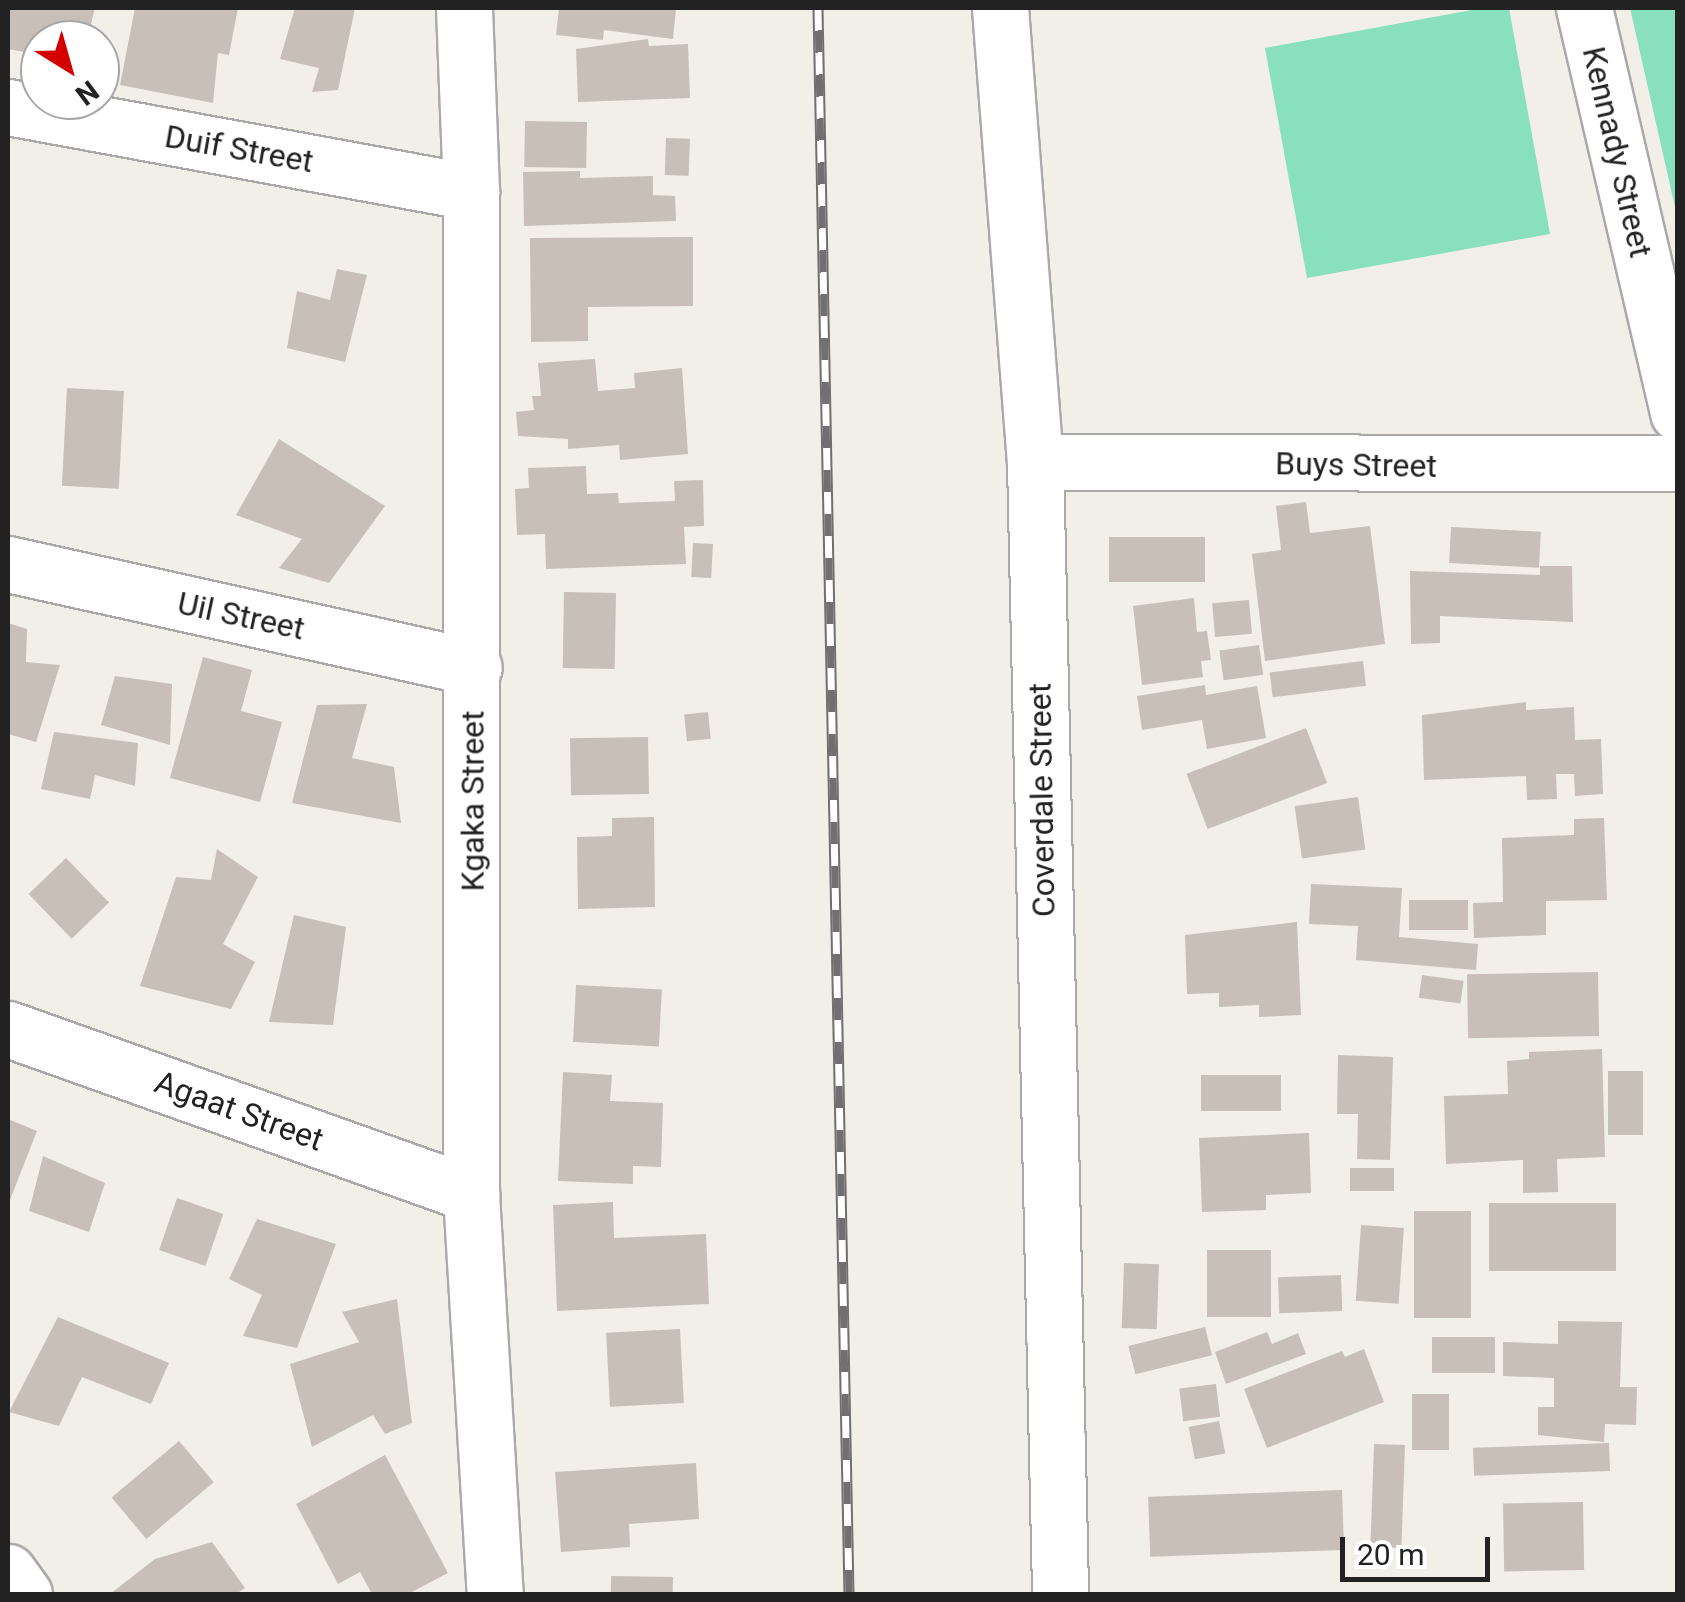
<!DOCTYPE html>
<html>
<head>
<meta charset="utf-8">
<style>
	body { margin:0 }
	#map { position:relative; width:1685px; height:1602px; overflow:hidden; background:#f2efe9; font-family:Roboto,sans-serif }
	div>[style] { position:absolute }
	.pitch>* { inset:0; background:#88e0be }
	.building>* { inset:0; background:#c7bfb8; transform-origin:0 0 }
	.roads { filter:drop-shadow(2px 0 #a9a9a9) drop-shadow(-2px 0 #a9a9a9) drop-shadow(0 2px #a9a9a9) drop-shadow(0 -2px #a9a9a9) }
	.minor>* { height:55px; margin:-27.5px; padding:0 27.5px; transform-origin:27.5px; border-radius:27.5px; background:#fff }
	.rail>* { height:11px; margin-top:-5.5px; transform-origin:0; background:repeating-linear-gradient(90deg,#fff 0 22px,#707070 0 44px); box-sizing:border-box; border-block:2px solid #707070 }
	span { translate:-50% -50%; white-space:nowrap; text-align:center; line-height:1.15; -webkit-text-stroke:9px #fff; paint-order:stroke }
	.street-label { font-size:32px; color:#222 }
	.frame { position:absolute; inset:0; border:10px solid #222; pointer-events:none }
	.north { position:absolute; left:20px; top:20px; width:100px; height:100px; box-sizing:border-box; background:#fff; border:2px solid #a7a7a7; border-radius:50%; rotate:143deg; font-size:28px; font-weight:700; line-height:40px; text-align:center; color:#222 }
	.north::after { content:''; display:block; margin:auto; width:35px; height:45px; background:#d40000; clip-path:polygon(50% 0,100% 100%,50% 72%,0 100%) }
	.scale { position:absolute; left:1340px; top:1537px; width:150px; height:45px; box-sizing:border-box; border:5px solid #222; border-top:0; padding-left:12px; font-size:30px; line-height:35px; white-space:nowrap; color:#222; -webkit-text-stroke:8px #fff; paint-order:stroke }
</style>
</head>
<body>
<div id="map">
	<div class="pitch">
		<i style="clip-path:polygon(1483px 8px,1509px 8px,1550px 234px,1307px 278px,1265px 48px)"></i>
		<i style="clip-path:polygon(1630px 8px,1677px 8px,1677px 216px)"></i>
	</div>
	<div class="building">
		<i style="clip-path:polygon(8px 8px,95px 8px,87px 40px,40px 40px,40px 55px,8px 49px)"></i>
		<i style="clip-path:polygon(135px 8px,238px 8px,229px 55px,218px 53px,213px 103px,120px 85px)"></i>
		<i style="clip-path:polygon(295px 8px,355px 8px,338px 90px,312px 92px,319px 68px,280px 59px)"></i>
		<i style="clip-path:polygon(559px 8px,676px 9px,673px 39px,604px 30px,603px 40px,556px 35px)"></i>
		<i style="clip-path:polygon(648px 39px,649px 46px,688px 44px,690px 98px,578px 102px,576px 49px)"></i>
		<i style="left:525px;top:121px;width:62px;height:46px;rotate:1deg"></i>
		<i style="left:666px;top:138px;width:24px;height:37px;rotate:2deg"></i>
		<i style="clip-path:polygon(580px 171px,580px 178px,653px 176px,653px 195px,675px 196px,676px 221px,524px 226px,523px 172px)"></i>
		<i style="clip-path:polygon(693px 237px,693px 306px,588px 307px,588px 341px,531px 342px,530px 238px)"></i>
		<i style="clip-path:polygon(337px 269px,367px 275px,345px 362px,287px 348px,297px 291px,330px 300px)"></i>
		<i style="clip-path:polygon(595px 359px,598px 391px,635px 388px,634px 373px,682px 368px,688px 454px,620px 460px,619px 445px,568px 449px,568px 439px,518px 436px,516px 412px,534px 410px,532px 396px,541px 396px,538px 363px)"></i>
		<i style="left:67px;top:388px;width:57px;height:98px;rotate:3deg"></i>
		<i style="clip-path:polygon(279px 439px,385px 506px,329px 583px,279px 568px,302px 539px,236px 515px)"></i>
		<i style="clip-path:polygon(586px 466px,587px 494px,618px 493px,619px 503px,675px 501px,674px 481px,703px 480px,704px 526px,684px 527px,686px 564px,546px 569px,545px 534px,517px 535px,515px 489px,529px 488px,528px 468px)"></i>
		<i style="clip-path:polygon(1306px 502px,1310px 533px,1370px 526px,1385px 644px,1265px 661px,1252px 554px,1281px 550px,1276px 506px)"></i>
		<i style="left:1451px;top:527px;width:90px;height:36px;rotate:3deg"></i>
		<i style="left:1205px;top:537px;width:45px;height:96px;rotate:90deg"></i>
		<i style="left:693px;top:543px;width:20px;height:34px;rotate:3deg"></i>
		<i style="clip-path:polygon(1540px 566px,1572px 566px,1573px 622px,1440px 616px,1440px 643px,1411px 644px,1410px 571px,1540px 575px)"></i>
		<i style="left:564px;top:592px;width:52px;height:76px;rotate:1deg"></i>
		<i style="clip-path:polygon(1194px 598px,1197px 632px,1207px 631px,1211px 660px,1201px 661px,1203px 677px,1142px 685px,1133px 606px)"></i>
		<i style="left:1249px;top:600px;width:34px;height:37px;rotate:85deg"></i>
		<i style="clip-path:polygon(8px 623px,27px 629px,26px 662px,60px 665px,36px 742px,8px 734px)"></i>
		<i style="left:1259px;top:645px;width:30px;height:40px;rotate:82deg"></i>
		<i style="clip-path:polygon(203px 657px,252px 670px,241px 711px,282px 722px,260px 802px,170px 778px)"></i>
		<i style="left:1363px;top:661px;width:25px;height:94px;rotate:83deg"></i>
		<i style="clip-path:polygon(115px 676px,172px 684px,170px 745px,101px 725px)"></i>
		<i style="clip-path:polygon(1205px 685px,1206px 695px,1257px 686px,1266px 738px,1207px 749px,1202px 720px,1142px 730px,1137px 696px)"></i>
		<i style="clip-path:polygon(1526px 702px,1526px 710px,1574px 707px,1575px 740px,1601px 739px,1603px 794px,1575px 796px,1574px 774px,1556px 774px,1557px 799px,1527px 800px,1526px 776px,1424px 780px,1422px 715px)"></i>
		<i style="clip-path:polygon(367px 704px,352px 758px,394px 767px,401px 823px,292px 803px,317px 705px)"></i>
		<i style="left:708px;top:712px;width:27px;height:24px;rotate:84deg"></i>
		<i style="left:1306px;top:728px;width:59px;height:128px;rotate:69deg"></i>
		<i style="clip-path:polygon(54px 732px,138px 743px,135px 786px,95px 775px,90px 799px,41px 789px)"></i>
		<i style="left:648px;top:737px;width:57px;height:78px;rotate:89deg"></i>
		<i style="left:1358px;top:797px;width:53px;height:64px;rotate:82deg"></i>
		<i style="clip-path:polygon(654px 817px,655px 907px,578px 909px,577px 837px,612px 836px,612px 818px)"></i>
		<i style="clip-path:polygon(1604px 818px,1607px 900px,1546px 901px,1546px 935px,1474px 938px,1473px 903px,1503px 902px,1502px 838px,1574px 835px,1574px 819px)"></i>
		<i style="clip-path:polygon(217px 849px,258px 877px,223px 944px,255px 962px,231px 1009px,140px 986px,176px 877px,211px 880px)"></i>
		<i style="left:66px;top:858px;width:62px;height:52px;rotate:46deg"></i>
		<i style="clip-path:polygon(1311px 884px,1402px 888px,1399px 937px,1478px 944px,1476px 970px,1356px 960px,1358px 926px,1309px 924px)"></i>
		<i style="left:1409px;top:900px;width:59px;height:30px"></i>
		<i style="clip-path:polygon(294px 915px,346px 927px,333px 1025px,269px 1022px)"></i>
		<i style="clip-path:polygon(1297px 922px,1301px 1015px,1259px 1017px,1259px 1005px,1219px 1007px,1219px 993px,1187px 994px,1185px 935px)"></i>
		<i style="left:1598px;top:972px;width:64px;height:131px;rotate:89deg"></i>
		<i style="left:1422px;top:975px;width:42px;height:23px;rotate:8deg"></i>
		<i style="left:576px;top:985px;width:86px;height:57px;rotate:3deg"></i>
		<i style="clip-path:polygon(1602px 1049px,1605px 1157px,1557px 1159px,1558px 1192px,1523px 1193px,1523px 1160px,1446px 1164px,1444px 1096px,1508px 1094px,1507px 1061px,1529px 1059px,1529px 1052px)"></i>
		<i style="clip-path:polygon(1338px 1055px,1393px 1057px,1390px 1160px,1357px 1159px,1358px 1114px,1337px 1114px)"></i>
		<i style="left:1643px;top:1071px;width:64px;height:35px;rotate:90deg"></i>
		<i style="clip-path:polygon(563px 1072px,612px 1075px,610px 1101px,663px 1103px,661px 1167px,633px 1166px,633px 1184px,558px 1181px)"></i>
		<i style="left:1281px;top:1075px;width:36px;height:80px;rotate:90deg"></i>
		<i style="clip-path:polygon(8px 1119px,37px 1131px,8px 1205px)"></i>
		<i style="clip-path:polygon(1309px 1133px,1311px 1193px,1266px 1195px,1266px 1210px,1202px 1212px,1199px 1138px)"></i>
		<i style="clip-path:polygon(43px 1156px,105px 1183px,89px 1232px,29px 1211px)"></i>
		<i style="left:1350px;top:1168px;width:44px;height:23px"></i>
		<i style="left:177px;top:1198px;width:49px;height:55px;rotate:19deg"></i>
		<i style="clip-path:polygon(613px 1202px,614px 1238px,706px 1234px,709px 1304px,557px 1311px,553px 1205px)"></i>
		<i style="left:1489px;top:1203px;width:127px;height:68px"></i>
		<i style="left:1414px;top:1211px;width:57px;height:107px"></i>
		<i style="clip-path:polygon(257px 1219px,336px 1244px,297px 1348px,243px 1336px,262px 1295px,229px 1279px)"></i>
		<i style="left:1361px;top:1225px;width:43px;height:76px;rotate:4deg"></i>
		<i style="left:1207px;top:1250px;width:64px;height:67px"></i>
		<i style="left:1124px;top:1263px;width:35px;height:65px;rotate:2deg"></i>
		<i style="left:1341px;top:1275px;width:36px;height:63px;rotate:88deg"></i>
		<i style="clip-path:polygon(397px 1299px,412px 1423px,385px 1434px,373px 1415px,312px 1447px,290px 1364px,359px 1342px,342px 1312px)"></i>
		<i style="clip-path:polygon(58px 1317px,169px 1363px,151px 1404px,82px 1377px,59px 1426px,9px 1412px)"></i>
		<i style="clip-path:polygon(1558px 1321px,1622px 1322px,1620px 1387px,1637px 1387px,1636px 1425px,1605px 1424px,1604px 1442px,1538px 1435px,1538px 1407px,1554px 1407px,1554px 1378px,1503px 1376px,1503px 1342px,1558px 1344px)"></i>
		<i style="left:1205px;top:1327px;width:29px;height:79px;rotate:76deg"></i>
		<i style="left:680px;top:1329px;width:74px;height:74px;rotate:87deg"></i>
		<i style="clip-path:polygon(1267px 1332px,1272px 1344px,1298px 1333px,1306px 1354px,1226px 1384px,1215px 1352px)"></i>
		<i style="left:1432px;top:1337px;width:63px;height:36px"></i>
		<i style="clip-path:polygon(1364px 1349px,1384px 1402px,1267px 1448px,1244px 1389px,1342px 1351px,1345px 1357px)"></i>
		<i style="left:1216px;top:1384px;width:33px;height:37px;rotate:83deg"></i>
		<i style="left:1412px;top:1394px;width:37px;height:56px"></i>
		<i style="left:1219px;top:1421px;width:33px;height:31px;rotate:79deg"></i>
		<i style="left:179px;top:1441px;width:54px;height:88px;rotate:50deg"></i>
		<i style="left:1609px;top:1443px;width:28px;height:136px;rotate:88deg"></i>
		<i style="left:1374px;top:1444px;width:31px;height:103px;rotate:2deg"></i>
		<i style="clip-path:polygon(385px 1455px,448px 1573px,408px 1594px,372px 1594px,360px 1572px,338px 1584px,296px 1504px)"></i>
		<i style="clip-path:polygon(696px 1463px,699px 1519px,629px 1524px,630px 1547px,561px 1552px,555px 1472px)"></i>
		<i style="left:1342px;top:1490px;width:60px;height:194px;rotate:88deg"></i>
		<i style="left:1583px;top:1502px;width:68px;height:80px;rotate:89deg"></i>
		<i style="clip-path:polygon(212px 1542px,245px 1588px,236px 1594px,110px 1594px,155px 1559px)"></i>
		<i style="left:611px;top:1576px;width:62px;height:18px;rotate:1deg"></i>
	</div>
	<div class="roads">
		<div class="minor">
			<i style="left:464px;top:8px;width:184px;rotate:87.8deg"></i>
			<i style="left:471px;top:192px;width:1002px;rotate:90deg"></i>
			<i style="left:471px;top:1194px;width:401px;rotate:86.6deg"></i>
			<i style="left:1000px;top:8px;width:455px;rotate:85.6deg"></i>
			<i style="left:1035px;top:462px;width:1132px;rotate:88.73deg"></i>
			<i style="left:1584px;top:8px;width:416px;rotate:76.9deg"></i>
			<i style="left:8px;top:107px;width:471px;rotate:10.4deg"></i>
			<i style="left:1035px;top:462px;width:643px;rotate:0.09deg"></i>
			<i style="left:8px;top:564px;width:477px;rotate:12.5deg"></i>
			<i style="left:8px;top:1029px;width:492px;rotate:19.6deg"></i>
			<i style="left:8px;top:1572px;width:27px;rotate:54deg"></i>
		</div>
	</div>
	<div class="rail">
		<i style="left:818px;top:8px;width:1586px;rotate:88.88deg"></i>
	</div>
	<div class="street-label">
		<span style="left:239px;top:149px;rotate:10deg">Duif Street</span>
		<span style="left:1617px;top:152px;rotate:77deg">Kennady Street</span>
		<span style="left:1356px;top:465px;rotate:1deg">Buys Street</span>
		<span style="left:241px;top:616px;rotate:12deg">Uil Street</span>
		<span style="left:1042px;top:800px;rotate:-91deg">Coverdale Street</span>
		<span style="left:473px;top:801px;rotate:-90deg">Kgaka Street</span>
		<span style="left:239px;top:1111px;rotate:20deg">Agaat Street</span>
	</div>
	<div class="frame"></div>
	<div class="north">N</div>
	<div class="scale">20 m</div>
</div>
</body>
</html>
